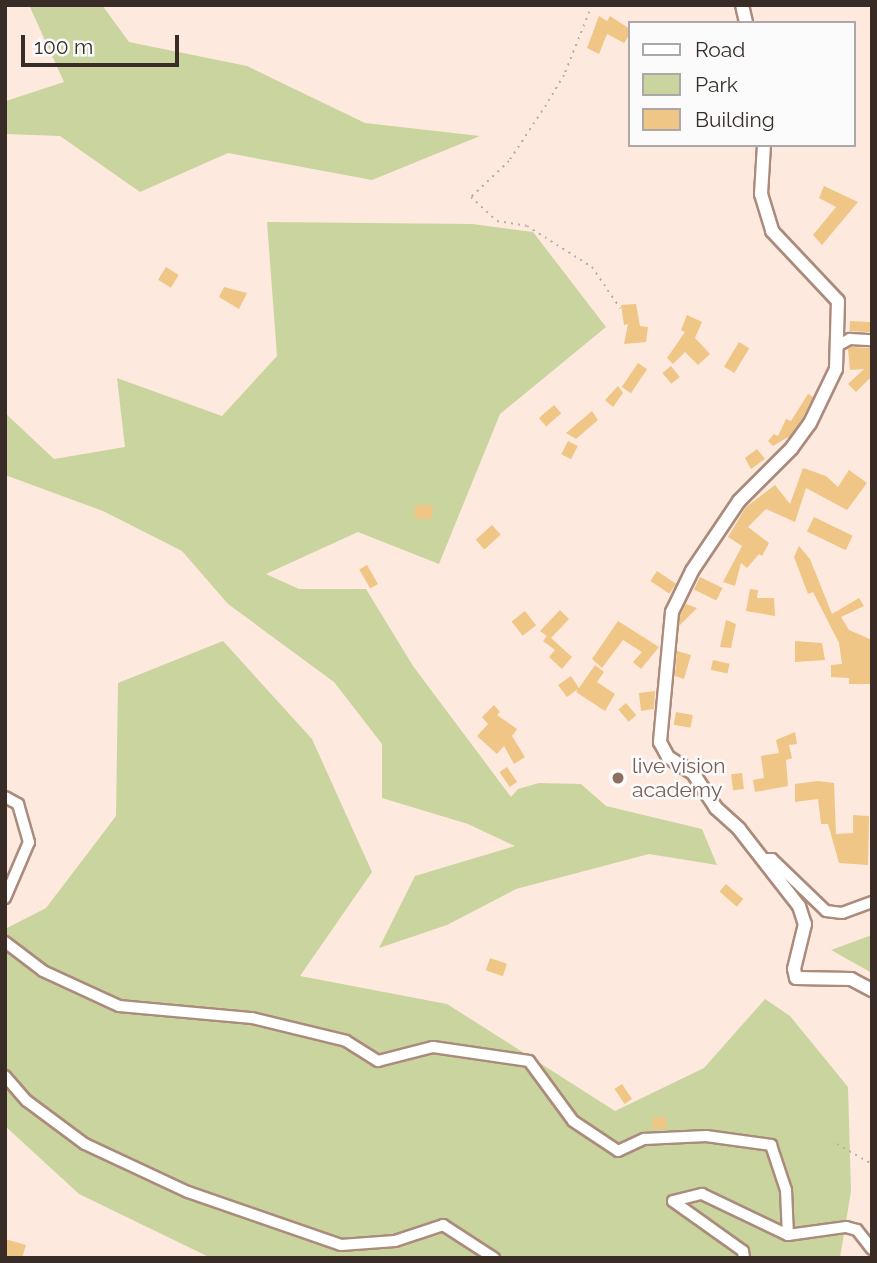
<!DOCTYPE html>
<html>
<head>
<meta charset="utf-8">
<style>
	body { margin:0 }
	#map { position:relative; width:877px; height:1263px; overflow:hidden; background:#fee9de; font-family:Raleway,sans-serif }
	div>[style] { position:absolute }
	.green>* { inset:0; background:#cad49e }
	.building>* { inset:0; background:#efc686; transform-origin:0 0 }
	.path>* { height:2px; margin-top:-1px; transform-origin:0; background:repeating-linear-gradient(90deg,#bfaca3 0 2px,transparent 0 7px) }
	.roads { filter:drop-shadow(2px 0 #ab8b7b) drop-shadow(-2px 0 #ab8b7b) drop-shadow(0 2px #ab8b7b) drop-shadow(0 -2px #ab8b7b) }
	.minor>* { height:10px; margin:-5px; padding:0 5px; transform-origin:5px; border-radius:5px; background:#fff }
	.tertiary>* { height:12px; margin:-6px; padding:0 6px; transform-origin:6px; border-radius:6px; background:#fff }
	.dots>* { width:19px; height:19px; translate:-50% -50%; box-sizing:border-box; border:4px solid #fbfbfb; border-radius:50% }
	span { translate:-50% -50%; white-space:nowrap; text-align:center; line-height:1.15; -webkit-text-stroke:5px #fbfbfb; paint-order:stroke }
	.education-label { font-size:21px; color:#785e54 }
	.left { translate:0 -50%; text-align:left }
	.frame { position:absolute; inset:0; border:7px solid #392c26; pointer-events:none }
	.legend { position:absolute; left:628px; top:21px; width:228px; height:126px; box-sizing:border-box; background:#fbfbfb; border:2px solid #ada8a6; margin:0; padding:9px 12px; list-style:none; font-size:21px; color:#392c26 }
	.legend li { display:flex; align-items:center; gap:14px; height:35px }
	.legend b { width:35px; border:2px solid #ada8a6 }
	.scale { position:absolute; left:21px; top:35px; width:158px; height:32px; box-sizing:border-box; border:4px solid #392c26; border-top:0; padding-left:9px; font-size:21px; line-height:24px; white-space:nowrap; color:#392c26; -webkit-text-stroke:5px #fbfbfb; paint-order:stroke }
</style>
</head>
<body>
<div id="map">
	<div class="green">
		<i style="clip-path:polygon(29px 5px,102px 5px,129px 42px,247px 66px,365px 123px,480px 136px,372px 180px,228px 153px,140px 192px,60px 136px,6px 134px,6px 101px,64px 82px)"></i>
		<i style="clip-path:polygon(267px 222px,472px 224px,533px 232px,606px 327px,500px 414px,439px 564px,358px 532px,266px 574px,299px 589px,366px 589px,413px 666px,511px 797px,518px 789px,539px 783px,581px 784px,606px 806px,702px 829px,717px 865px,649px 854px,516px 889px,447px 925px,379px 948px,415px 876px,515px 846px,468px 824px,382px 798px,382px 744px,334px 682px,228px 604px,182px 551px,103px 511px,5px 475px,5px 413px,54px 459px,125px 447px,117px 378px,222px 416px,277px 356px)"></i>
		<i style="clip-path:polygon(223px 641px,312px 739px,372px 872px,300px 976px,447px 1004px,615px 1111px,704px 1068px,765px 999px,790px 1016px,848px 1087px,851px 1191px,840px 1258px,211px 1258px,79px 1194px,5px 1126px,5px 929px,46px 908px,116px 816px,118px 683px)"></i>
		<i style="clip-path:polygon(872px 935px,872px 973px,831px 950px)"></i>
	</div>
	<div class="building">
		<i style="clip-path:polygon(599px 16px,607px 21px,610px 16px,630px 29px,630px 34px,624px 43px,607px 34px,599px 54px,587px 48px)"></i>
		<i style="clip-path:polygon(824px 186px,858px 202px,822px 245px,813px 235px,836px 207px,819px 198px)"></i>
		<i style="left:166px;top:267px;width:15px;height:15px;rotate:32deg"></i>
		<i style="clip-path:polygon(224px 287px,247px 293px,239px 309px,219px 297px)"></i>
		<i style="clip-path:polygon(636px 304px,640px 326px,648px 327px,646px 342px,624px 344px,628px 324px,624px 325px,621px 305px)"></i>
		<i style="clip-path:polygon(687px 315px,702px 322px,695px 338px,710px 354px,698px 365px,685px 352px,673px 364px,667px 358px,685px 332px,681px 330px)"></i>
		<i style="left:850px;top:321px;width:22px;height:10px;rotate:3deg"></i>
		<i style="left:739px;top:342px;width:12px;height:29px;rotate:31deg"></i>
		<i style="clip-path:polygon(852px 347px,872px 348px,872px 376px,856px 392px,848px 384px,864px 369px,850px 370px,848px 349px)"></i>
		<i style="left:638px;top:363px;width:11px;height:29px;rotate:34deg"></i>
		<i style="left:671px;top:366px;width:14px;height:11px;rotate:51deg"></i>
		<i style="clip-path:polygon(618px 386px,623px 393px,613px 407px,605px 400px)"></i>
		<i style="clip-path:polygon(808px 394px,813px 397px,802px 419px,790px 436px,773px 446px,768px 441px,774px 434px,778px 436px,786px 419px,791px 421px)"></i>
		<i style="left:554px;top:405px;width:11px;height:20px;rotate:49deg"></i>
		<i style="clip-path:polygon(592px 411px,598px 420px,576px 439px,566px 433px)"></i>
		<i style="left:568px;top:441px;width:11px;height:15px;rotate:27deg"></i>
		<i style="clip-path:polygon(757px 449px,765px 459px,751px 469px,745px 458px)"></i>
		<i style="clip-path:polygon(803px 468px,826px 476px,838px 487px,849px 470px,867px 483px,847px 510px,806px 488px,795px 522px,766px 509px,748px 527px,769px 543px,762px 556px,759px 554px,747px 568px,741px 563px,735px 586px,723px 582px,742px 546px,728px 537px,746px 507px,775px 485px,790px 504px)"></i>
		<i style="left:415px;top:505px;width:18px;height:13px;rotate:3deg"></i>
		<i style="left:814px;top:517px;width:43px;height:16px;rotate:26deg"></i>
		<i style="left:492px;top:525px;width:13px;height:22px;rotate:48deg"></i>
		<i style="clip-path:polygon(799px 546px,810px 559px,832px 614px,859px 598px,864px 606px,841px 617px,849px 630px,872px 640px,872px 684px,849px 684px,849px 678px,831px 677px,831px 665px,842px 664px,839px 643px,813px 592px,808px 594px,794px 557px)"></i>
		<i style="left:367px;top:565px;width:22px;height:9px;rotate:60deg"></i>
		<i style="left:657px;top:571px;width:23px;height:12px;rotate:34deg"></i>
		<i style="left:700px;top:577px;width:25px;height:14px;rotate:26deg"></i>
		<i style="clip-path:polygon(750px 589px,758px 590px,757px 598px,774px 598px,775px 616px,746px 611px)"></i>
		<i style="clip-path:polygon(686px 604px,697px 608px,679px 626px,680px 616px)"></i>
		<i style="clip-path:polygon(560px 610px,569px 619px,551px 638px,572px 657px,562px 669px,549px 657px,555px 650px,543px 641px,547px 636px,540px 631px)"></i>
		<i style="left:525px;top:611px;width:18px;height:17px;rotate:52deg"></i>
		<i style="clip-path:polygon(726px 620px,736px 624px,731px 648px,720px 647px)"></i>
		<i style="clip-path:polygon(618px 621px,659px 647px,641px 669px,633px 662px,642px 652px,623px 640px,602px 668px,592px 659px)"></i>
		<i style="clip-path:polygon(795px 641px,822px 643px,825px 660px,795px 662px)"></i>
		<i style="clip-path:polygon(677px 651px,691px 655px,684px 679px,675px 676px)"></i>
		<i style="left:713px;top:660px;width:17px;height:10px;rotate:13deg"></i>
		<i style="clip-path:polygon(595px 665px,604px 672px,597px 682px,615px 694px,605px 711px,576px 692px,578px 689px,567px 697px,558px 685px,571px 676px,579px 688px)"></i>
		<i style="clip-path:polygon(655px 691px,654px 709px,641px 711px,639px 693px)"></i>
		<i style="left:626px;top:703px;width:16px;height:10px;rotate:50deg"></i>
		<i style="clip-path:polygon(494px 705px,500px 712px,497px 715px,517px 729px,512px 736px,525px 757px,514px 764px,504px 746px,497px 754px,477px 736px,488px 724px,482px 717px)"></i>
		<i style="left:676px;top:712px;width:17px;height:13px;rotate:10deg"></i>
		<i style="clip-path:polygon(795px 732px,797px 744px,789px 745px,792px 758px,786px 760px,788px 786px,755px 792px,753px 780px,764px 778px,761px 756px,779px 753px,776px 740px)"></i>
		<i style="left:507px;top:767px;width:18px;height:9px;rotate:56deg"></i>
		<i style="left:742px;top:773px;width:16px;height:11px;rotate:83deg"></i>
		<i style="clip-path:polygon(818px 781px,834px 783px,836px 834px,853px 833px,853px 815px,869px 816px,868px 865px,839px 863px,828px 824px,821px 824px,818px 799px,795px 802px,795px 784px)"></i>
		<i style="left:726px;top:884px;width:23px;height:10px;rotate:41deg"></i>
		<i style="left:490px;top:958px;width:18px;height:13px;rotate:19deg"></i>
		<i style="left:622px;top:1084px;width:18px;height:9px;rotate:56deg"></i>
		<i style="left:666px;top:1117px;width:11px;height:14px;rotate:85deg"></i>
		<i style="clip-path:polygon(5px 1239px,26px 1245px,22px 1258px,5px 1258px)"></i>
	</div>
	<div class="path">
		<i style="left:592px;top:5px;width:75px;rotate:111.8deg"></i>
		<i style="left:564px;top:75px;width:35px;rotate:121deg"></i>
		<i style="left:546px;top:105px;width:67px;rotate:123.5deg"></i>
		<i style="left:509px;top:161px;width:52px;rotate:136.5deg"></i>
		<i style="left:471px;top:197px;width:35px;rotate:43deg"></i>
		<i style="left:497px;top:221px;width:30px;rotate:9deg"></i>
		<i style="left:527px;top:226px;width:77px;rotate:32.2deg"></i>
		<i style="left:592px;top:267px;width:50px;rotate:55.7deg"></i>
		<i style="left:837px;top:1144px;width:40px;rotate:29.7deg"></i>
	</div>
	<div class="roads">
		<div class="minor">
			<i style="left:839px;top:345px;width:13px;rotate:-29deg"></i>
			<i style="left:850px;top:339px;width:22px;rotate:3deg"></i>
			<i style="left:5px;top:797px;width:15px;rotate:28deg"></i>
			<i style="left:18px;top:804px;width:40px;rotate:74deg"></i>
			<i style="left:29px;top:842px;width:61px;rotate:113.2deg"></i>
			<i style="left:763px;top:859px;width:9px"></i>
			<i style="left:772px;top:859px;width:75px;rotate:43.9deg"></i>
			<i style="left:826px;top:911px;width:16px;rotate:7deg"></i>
			<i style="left:842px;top:913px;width:32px;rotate:-20deg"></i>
			<i style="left:5px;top:942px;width:48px;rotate:37.3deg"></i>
			<i style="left:43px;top:971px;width:84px;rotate:24.7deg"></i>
			<i style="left:119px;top:1006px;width:134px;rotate:5.2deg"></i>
			<i style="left:252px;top:1018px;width:97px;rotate:13.7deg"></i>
			<i style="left:346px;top:1041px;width:38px;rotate:32deg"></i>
			<i style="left:378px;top:1061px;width:57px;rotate:-14.3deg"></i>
			<i style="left:433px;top:1047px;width:97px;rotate:8.3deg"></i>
			<i style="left:529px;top:1061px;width:74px;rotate:53.7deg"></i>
			<i style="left:573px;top:1121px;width:54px;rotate:33.7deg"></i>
			<i style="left:618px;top:1151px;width:29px;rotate:-25deg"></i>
			<i style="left:644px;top:1139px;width:62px;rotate:-2.8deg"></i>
			<i style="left:706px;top:1136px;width:66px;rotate:7.9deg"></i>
			<i style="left:771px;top:1145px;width:47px;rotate:71.6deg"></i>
			<i style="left:786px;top:1190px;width:45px;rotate:87.5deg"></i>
			<i style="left:5px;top:1076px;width:33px;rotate:49deg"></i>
			<i style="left:27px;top:1101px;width:72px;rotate:36.6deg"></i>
			<i style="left:85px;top:1144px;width:114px;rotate:25deg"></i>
			<i style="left:188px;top:1192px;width:162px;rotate:19.1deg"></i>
			<i style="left:341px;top:1245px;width:54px;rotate:-4.2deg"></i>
			<i style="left:395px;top:1241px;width:51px;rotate:-18.4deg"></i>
			<i style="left:443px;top:1225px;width:61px;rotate:32.9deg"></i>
			<i style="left:744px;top:1258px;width:7px;rotate:-98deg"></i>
			<i style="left:743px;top:1251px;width:86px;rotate:-144.5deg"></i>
			<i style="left:673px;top:1201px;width:30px;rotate:-14deg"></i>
			<i style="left:702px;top:1194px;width:95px;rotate:25.5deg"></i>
			<i style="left:788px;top:1235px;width:59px;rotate:-7.9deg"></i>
			<i style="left:846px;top:1227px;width:11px;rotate:15deg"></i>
			<i style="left:857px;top:1230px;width:24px;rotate:52deg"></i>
		</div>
		<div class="tertiary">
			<i style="left:742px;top:5px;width:18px;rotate:77deg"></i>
			<i style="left:764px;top:145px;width:49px;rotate:93.5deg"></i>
			<i style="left:761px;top:194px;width:39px;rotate:73deg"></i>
			<i style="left:772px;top:231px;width:96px;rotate:46.7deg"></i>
			<i style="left:838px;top:301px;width:68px;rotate:91.7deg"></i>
			<i style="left:836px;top:369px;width:60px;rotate:115.7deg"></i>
			<i style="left:810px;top:423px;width:31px;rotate:126deg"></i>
			<i style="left:792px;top:448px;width:75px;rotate:135deg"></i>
			<i style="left:739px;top:501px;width:84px;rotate:123.9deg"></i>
			<i style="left:692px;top:571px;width:46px;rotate:116deg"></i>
			<i style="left:672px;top:612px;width:131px;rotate:95.3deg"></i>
			<i style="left:660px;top:742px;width:17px;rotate:62deg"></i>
			<i style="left:668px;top:757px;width:30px;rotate:33deg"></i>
			<i style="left:693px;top:773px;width:42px;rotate:56.7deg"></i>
			<i style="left:716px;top:808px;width:31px;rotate:42deg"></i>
			<i style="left:739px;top:829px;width:98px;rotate:52.1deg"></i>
			<i style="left:799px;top:906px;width:19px;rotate:72deg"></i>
			<i style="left:805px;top:924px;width:46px;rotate:103.7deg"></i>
			<i style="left:794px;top:969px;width:9px;rotate:77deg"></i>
			<i style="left:796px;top:978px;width:55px;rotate:1deg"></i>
			<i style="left:851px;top:979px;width:24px;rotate:28deg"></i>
		</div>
	</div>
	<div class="dots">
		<i style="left:618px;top:778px;background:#8d6e63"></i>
	</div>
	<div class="education-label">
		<span class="left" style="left:632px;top:778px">live vision<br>academy</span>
	</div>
	<div class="frame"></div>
	<ul class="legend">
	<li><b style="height:9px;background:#fff"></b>Road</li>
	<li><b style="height:19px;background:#cad49e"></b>Park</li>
	<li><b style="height:19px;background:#efc686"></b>Building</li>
	</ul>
	<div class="scale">100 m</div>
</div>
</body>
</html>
